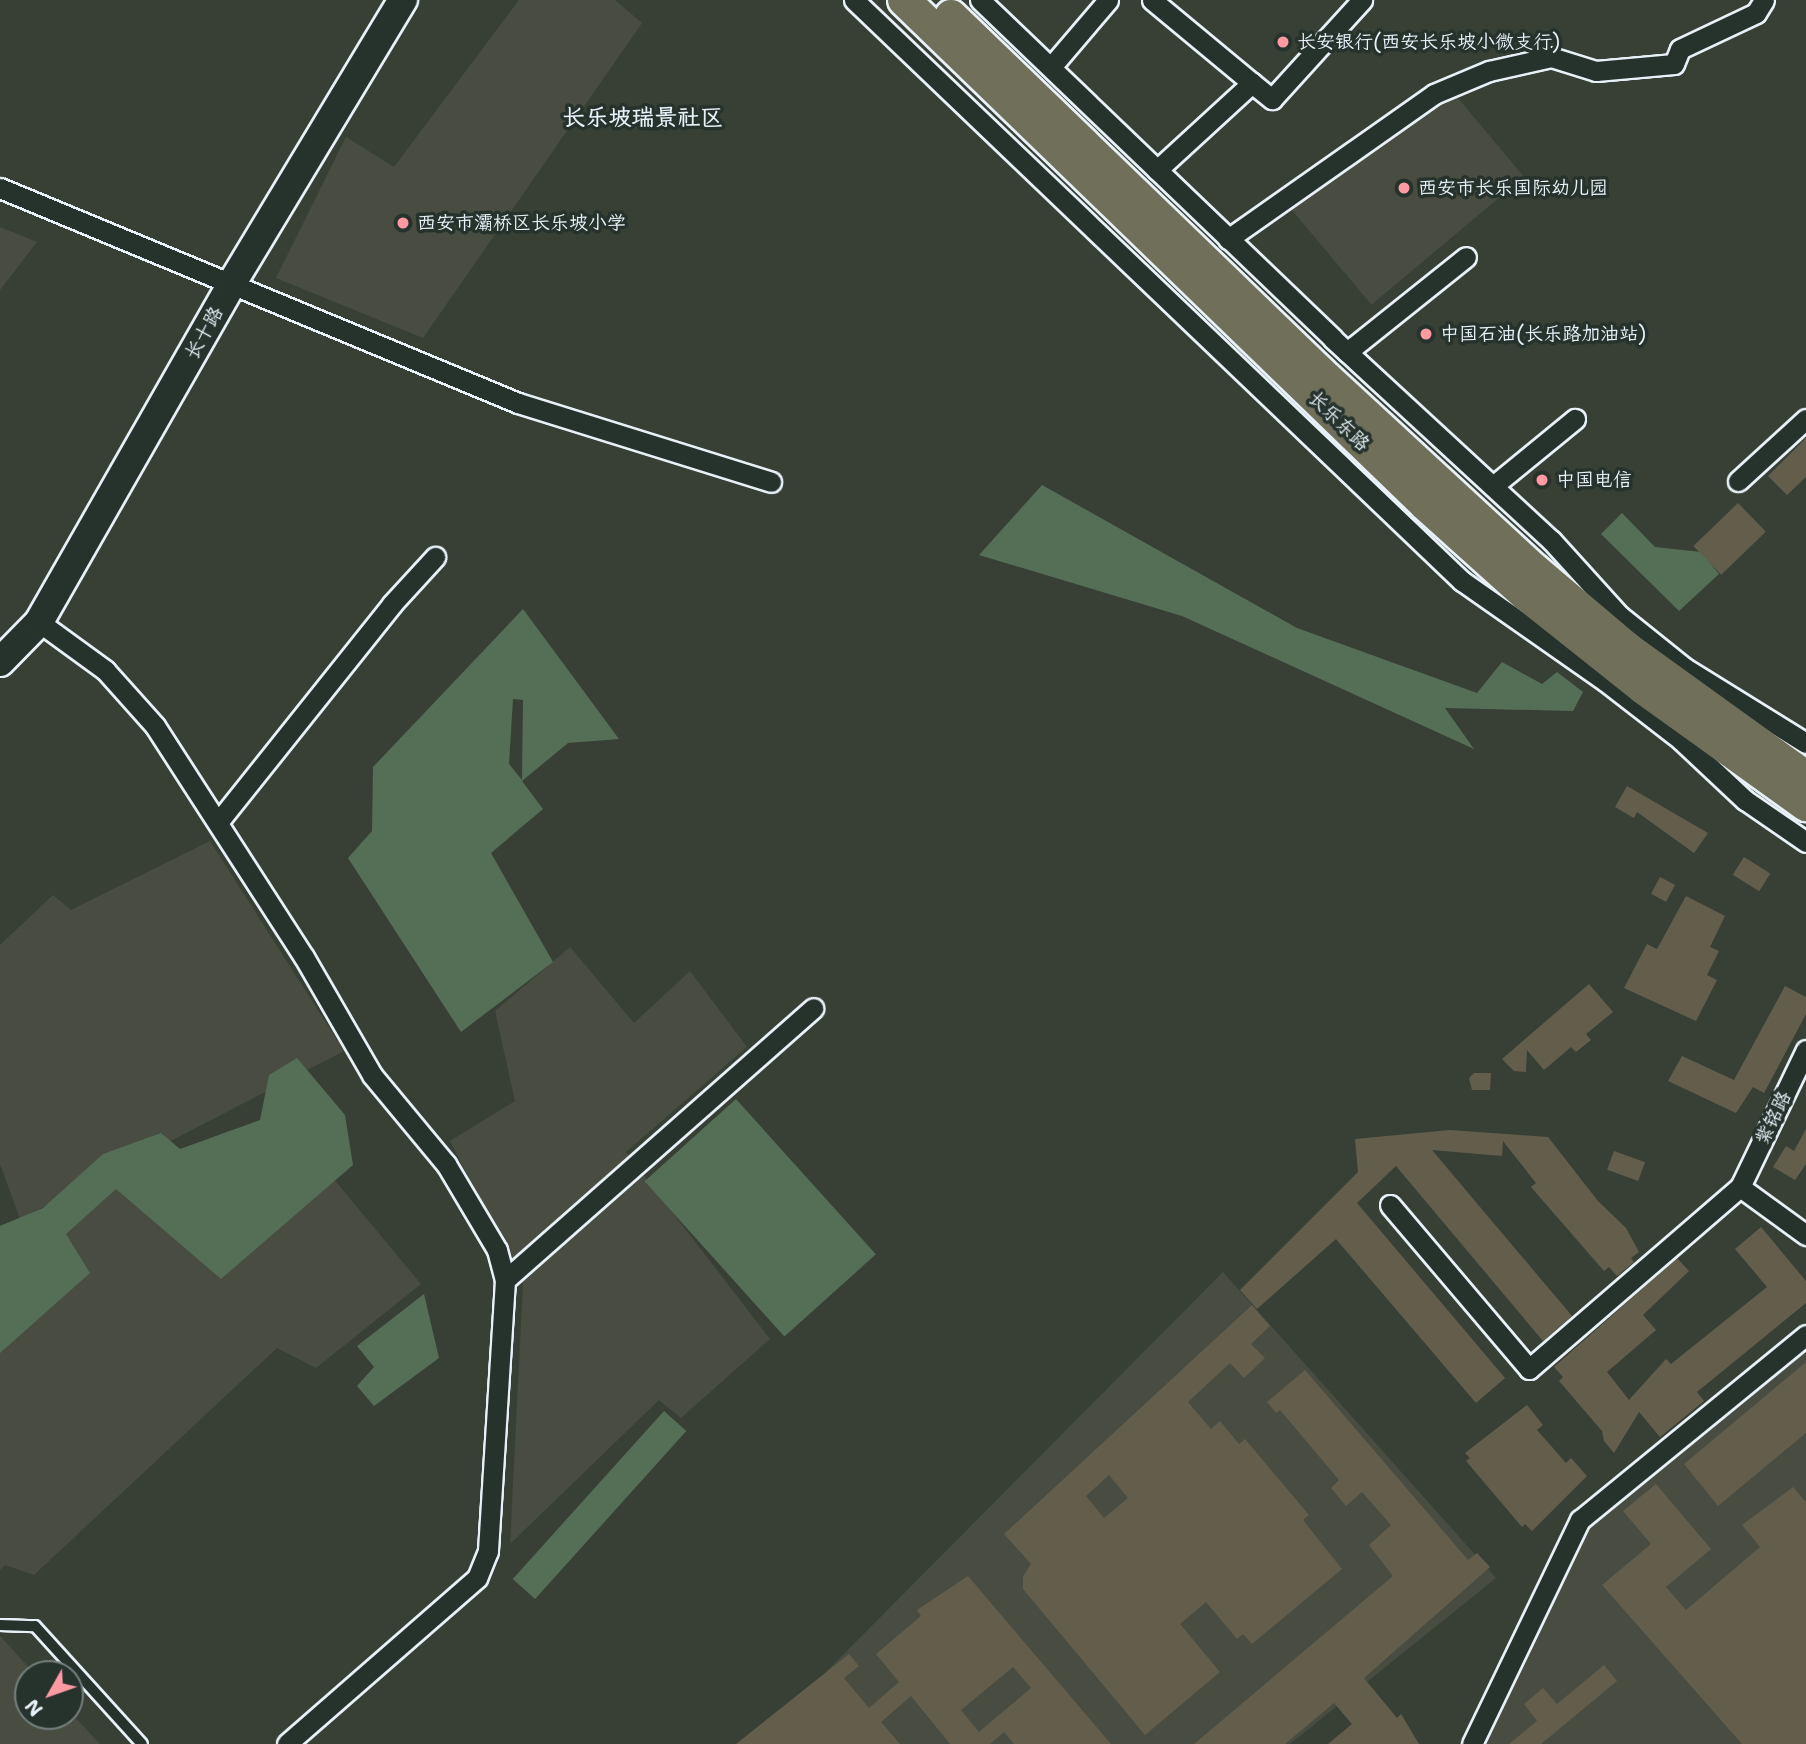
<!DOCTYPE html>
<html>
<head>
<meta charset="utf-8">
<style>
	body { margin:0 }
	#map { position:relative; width:1806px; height:1744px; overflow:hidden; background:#384036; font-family:"Shantell Sans","LXGW WenKai TC",sans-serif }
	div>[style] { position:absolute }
	.built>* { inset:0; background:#484c41; transform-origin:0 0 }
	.green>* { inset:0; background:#546f56; transform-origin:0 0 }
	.building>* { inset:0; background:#635e4c; transform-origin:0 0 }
	.roads { filter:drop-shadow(2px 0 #e8f1f8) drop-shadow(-2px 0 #e8f1f8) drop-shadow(0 2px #e8f1f8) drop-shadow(0 -2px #e8f1f8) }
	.lane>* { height:10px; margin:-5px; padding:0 5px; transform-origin:5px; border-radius:5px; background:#26332d }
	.street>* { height:19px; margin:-9.5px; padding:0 9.5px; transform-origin:9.5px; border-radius:9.5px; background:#26332d }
	.secondary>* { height:28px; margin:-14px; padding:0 14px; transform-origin:14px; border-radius:14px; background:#26332d }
	.primary>* { height:32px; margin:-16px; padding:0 16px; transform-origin:16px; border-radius:16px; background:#706f59 }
	.dots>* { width:19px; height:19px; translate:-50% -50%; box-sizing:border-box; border:4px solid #26332d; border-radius:50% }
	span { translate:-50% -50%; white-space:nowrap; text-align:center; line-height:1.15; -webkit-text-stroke:7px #26332d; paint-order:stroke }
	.poi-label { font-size:19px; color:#e8f1f8 }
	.left { translate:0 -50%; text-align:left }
	.street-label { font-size:19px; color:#e8f1f8 }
	.quarter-label { font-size:23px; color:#e8f1f8; font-weight:700 }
	.north { position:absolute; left:14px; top:1660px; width:70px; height:70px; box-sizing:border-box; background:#26332d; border:2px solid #747f7e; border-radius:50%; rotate:230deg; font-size:19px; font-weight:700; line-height:28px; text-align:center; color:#e8f1f8 }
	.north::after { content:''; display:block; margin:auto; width:24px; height:32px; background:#ff9aa2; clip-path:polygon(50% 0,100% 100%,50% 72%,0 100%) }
</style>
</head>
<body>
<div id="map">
	<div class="built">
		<i style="clip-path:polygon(519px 0,615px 0,642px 23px,423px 338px,276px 278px,346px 137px,394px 167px)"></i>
		<i style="left:1441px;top:78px;width:129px;height:199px;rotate:50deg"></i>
		<i style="clip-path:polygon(0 227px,37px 242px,0 290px)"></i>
		<i style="clip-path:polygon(210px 841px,344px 1051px,20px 1219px,0 1164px,0 945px,53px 895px,71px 910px)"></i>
		<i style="clip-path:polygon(570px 947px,634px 1023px,690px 971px,747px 1047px,626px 1152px,770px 1339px,681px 1418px,659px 1400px,510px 1544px,523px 1284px,450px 1141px,515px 1101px,495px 1011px)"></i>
		<i style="clip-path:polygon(322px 1165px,421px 1284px,316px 1368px,277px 1348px,34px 1575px,5px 1565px,0 1570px,0 1325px,62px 1229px,115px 1173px)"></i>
		<i style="clip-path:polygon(1223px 1272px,1496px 1578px,1290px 1744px,860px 1744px,811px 1687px)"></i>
		<i style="clip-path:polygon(1806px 1342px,1806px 1744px,1482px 1744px,1592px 1523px)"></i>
		<i style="clip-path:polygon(0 1636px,35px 1674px,28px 1674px,28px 1716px,70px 1716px,70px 1712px,100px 1744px,0 1744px)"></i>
	</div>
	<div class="green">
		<i style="clip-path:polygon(1042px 485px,1297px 628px,1477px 693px,1502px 662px,1542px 684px,1557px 672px,1583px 692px,1573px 711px,1445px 708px,1474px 749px,1182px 616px,979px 555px)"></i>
		<i style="clip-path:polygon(1622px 513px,1655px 547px,1701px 552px,1719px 574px,1679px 611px,1601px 534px)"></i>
		<i style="clip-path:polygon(evenodd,523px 609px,619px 739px,568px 743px,522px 781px,543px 809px,491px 853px,553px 962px,461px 1032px,348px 858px,372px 831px,373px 767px,523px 609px,513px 699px,523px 700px,522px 780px,509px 764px,513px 699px)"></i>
		<i style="clip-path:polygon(297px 1058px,345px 1115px,353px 1165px,221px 1279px,116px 1189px,66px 1234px,90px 1273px,0 1353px,0 1226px,43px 1208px,103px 1154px,161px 1133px,180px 1149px,260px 1120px,269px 1075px)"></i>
		<i style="left:736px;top:1099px;width:209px;height:123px;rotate:48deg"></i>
		<i style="clip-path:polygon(424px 1294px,439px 1358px,374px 1406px,357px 1386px,374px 1367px,357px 1346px)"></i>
		<i style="left:664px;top:1411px;width:30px;height:226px;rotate:42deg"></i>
	</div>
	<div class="building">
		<i style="clip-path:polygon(1806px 438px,1806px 477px,1787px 495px,1768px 476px)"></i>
		<i style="left:1738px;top:503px;width:40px;height:62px;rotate:46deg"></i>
		<i style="clip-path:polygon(1627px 786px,1708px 833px,1694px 853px,1637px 812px,1634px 818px,1615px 807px)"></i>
		<i style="left:1744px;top:857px;width:31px;height:21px;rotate:32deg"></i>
		<i style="left:1660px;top:877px;width:17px;height:19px;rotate:28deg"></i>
		<i style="clip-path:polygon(1686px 896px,1725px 916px,1710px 947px,1719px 951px,1707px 975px,1717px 980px,1696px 1021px,1624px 988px,1647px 944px,1657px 949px)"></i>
		<i style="clip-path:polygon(1589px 984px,1613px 1012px,1586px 1034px,1591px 1040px,1576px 1052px,1571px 1047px,1544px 1070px,1527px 1050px,1526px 1072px,1514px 1071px,1502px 1059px)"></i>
		<i style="clip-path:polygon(1785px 986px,1806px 997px,1806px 1014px,1764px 1093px,1753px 1087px,1736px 1113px,1668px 1081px,1682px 1056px,1734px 1080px)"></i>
		<i style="clip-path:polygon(1474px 1073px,1491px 1073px,1490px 1090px,1472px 1090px,1469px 1078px)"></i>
		<i style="clip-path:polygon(1806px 1129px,1806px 1164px,1795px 1180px,1773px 1167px,1786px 1146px,1794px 1151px)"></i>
		<i style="clip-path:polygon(1450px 1130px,1548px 1137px,1598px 1201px,1626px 1228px,1639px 1252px,1631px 1258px,1634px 1262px,1617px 1276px,1609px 1267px,1604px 1271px,1531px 1187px,1536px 1183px,1503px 1141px,1502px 1156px,1432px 1150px,1572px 1316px,1543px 1341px,1396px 1166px,1357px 1203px,1505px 1378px,1476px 1403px,1336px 1239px,1257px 1309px,1240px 1290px,1358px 1172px,1355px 1139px)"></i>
		<i style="left:1614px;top:1151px;width:33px;height:20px;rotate:20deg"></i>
		<i style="clip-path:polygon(1761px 1227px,1806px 1281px,1806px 1303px,1697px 1392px,1704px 1401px,1660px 1437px,1639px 1412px,1614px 1453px,1604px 1441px,1602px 1431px,1559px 1381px,1563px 1377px,1554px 1367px,1677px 1258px,1689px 1271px,1643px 1315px,1656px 1330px,1607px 1372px,1629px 1400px,1666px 1359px,1671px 1364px,1767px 1287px,1735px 1249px)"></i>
		<i style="clip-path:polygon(evenodd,1252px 1305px,1270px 1326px,1251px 1344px,1265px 1358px,1244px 1378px,1230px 1363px,1188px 1402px,1211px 1429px,1220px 1421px,1239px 1444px,1245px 1439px,1309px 1515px,1303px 1520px,1342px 1569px,1252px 1644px,1243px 1634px,1237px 1639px,1206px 1602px,1180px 1624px,1220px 1672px,1145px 1735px,1023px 1589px,1023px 1576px,1031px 1564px,1004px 1534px,1252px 1305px,1109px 1475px,1128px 1498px,1104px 1518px,1086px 1496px,1109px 1475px)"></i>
		<i style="clip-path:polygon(1806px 1362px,1806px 1433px,1718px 1506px,1684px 1464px)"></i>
		<i style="clip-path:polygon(1305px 1370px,1468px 1560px,1477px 1553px,1490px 1567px,1364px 1678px,1397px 1718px,1401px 1714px,1419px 1744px,1328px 1744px,1352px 1724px,1334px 1703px,1285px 1744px,1194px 1744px,1393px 1576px,1369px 1545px,1391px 1525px,1362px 1492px,1346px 1506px,1331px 1488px,1339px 1480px,1280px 1410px,1276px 1413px,1267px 1402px)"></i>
		<i style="clip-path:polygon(1527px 1405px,1543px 1425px,1537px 1430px,1566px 1463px,1571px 1458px,1587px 1476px,1532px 1531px,1525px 1524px,1522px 1527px,1466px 1461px,1470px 1458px,1465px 1453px)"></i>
		<i style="clip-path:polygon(1656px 1484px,1711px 1549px,1666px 1587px,1686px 1610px,1760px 1547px,1742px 1525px,1793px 1487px,1806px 1502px,1806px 1744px,1742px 1744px,1602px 1585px,1651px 1544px,1623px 1511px)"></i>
		<i style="clip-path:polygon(evenodd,968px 1576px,1111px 1744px,1014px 1744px,1004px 1732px,990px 1744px,950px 1744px,911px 1696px,881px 1722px,900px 1744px,736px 1744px,849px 1654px,859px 1666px,844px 1678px,869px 1708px,899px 1682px,876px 1654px,921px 1616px,917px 1610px,968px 1576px,1013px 1667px,1031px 1688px,979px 1732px,961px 1710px,1013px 1667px)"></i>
		<i style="clip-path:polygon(1604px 1665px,1617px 1681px,1541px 1744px,1509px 1744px,1537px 1721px,1524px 1704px,1543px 1688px,1557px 1704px)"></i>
	</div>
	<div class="roads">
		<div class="lane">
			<i style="left:0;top:1625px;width:35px;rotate:2deg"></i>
			<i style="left:35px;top:1626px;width:159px;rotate:47.8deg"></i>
		</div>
		<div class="street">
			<i style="left:854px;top:0;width:841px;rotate:43.7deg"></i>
			<i style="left:1462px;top:581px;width:174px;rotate:35deg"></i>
			<i style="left:1605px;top:681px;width:96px;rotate:37.8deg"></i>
			<i style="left:1681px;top:740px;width:88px;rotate:43.2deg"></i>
			<i style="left:1745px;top:800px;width:74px;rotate:34.5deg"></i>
			<i style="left:980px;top:0;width:489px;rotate:43.8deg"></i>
			<i style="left:1333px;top:339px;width:297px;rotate:42.7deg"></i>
			<i style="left:1551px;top:540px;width:103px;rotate:47.8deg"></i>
			<i style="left:1620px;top:616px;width:83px;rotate:38.7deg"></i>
			<i style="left:1685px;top:668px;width:142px;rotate:31.8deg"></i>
			<i style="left:1152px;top:0;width:130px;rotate:39.7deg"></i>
			<i style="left:1051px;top:67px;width:88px;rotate:-49.6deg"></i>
			<i style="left:1157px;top:170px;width:129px;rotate:-42.5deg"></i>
			<i style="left:1252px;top:83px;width:26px;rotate:39deg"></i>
			<i style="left:1272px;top:99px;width:134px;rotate:-47.7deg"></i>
			<i style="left:0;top:188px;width:561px;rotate:22.54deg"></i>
			<i style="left:518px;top:403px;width:265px;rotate:17.3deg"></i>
			<i style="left:1228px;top:239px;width:252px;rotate:-35.1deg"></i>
			<i style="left:1434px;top:94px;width:60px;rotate:-22.7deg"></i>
			<i style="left:1489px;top:71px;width:64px;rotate:-12.7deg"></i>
			<i style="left:1551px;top:57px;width:47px;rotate:17.3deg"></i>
			<i style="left:1596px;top:71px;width:78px;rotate:-5.1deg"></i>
			<i style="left:1674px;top:64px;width:16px;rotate:-68deg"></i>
			<i style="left:1680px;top:49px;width:84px;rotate:-25.3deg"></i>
			<i style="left:1756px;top:13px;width:15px;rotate:-58deg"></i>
			<i style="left:1347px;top:352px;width:152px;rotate:-38.6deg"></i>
			<i style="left:1738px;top:481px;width:92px;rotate:-42.4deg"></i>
			<i style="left:1493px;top:486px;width:106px;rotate:-39.3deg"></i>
			<i style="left:39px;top:622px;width:82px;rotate:36deg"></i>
			<i style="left:105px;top:670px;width:75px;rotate:48.2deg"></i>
			<i style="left:155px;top:726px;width:275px;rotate:57.2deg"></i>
			<i style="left:304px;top:957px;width:136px;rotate:60deg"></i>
			<i style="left:372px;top:1075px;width:116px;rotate:50.3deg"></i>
			<i style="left:446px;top:1164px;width:100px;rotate:59.3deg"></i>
			<i style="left:497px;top:1250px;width:31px;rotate:75deg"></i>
			<i style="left:505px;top:1280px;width:272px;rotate:93.6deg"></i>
			<i style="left:488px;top:1551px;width:29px;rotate:112deg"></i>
			<i style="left:477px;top:1578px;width:252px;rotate:138.9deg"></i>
			<i style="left:219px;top:821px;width:278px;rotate:-51.4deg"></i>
			<i style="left:392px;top:604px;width:64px;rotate:-47.5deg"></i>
			<i style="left:1740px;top:1187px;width:82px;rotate:36deg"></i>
			<i style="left:1390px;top:1205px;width:215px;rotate:49.7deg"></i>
			<i style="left:1529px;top:1369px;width:279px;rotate:-40.8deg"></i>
			<i style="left:1740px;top:1187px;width:152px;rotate:-64.3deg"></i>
			<i style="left:505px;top:1280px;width:411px;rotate:-41.4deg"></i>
			<i style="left:1472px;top:1744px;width:249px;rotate:-64.3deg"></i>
			<i style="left:1580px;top:1520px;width:292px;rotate:-39.3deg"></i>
		</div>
		<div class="secondary">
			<i style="left:0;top:662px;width:56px;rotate:-45.7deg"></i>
			<i style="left:39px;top:622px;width:390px;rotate:-60.3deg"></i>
			<i style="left:232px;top:283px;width:331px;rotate:-58.9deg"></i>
		</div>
		<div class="primary">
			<i style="left:904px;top:0;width:725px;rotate:44.05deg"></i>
			<i style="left:1425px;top:504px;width:135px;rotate:42deg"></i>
			<i style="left:1525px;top:594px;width:151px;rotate:38.5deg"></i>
			<i style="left:1643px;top:688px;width:201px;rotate:35.7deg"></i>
			<i style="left:951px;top:16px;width:513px;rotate:43.97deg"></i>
			<i style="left:1320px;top:372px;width:294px;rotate:42.7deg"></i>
			<i style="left:1536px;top:571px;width:119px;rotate:40.2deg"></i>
			<i style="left:1627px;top:648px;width:221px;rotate:35.8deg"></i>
		</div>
	</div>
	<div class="dots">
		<i style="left:1283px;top:42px;background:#ff9aa2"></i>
		<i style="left:1404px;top:188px;background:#ff9aa2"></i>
		<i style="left:403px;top:223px;background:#ff9aa2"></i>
		<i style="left:1426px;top:334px;background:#ff9aa2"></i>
		<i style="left:1542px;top:480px;background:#ff9aa2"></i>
	</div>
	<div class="poi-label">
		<span class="left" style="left:1297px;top:42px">长安银行(西安长乐坡小微支行)</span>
		<span class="left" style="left:1418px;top:188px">西安市长乐国际幼儿园</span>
		<span class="left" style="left:417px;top:223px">西安市灞桥区长乐坡小学</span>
		<span class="left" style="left:1440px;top:334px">中国石油(长乐路加油站)</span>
		<span class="left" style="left:1556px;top:480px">中国电信</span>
	</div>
	<div class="street-label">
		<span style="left:204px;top:333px;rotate:-61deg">长十路</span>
		<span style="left:1339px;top:421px;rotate:44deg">长乐东路</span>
		<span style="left:1773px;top:1118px;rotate:-64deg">紫铭路</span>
	</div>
	<div class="quarter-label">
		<span style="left:643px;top:117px">长乐坡瑞景社区</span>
	</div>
	<div class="north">N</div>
</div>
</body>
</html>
